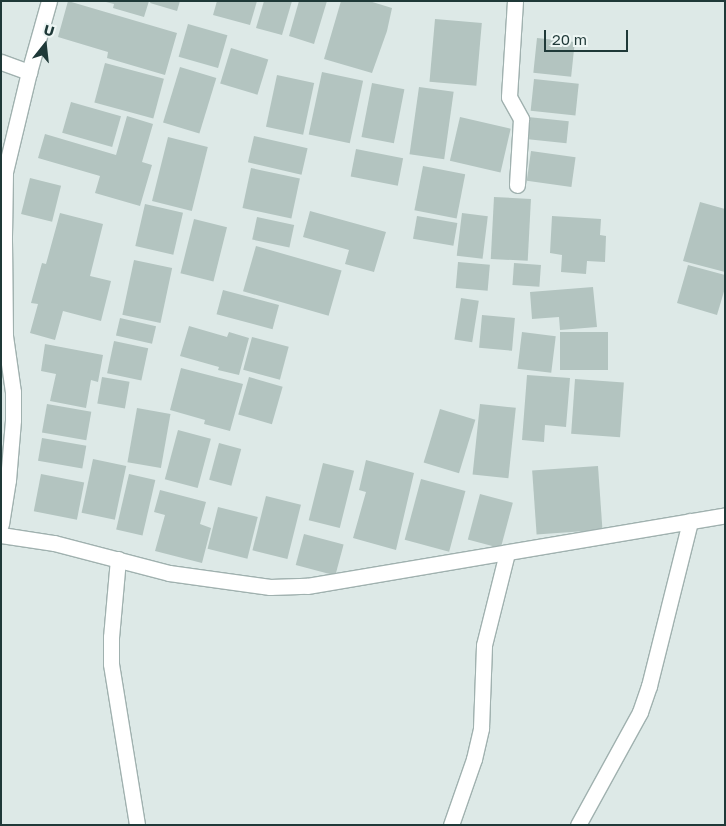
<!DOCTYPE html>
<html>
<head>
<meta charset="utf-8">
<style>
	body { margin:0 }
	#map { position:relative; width:726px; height:826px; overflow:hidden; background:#dde9e7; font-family:"Golos Text",sans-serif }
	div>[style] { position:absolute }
	.building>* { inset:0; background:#b3c4c0; transform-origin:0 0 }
	.roads { filter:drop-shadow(1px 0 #a0b1af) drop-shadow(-1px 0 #a0b1af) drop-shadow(0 1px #a0b1af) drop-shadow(0 -1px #a0b1af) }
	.minor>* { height:15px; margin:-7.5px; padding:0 7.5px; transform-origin:7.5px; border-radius:7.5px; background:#fff }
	span { translate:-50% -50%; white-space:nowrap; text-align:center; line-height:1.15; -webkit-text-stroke:5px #edf6f4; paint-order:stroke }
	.frame { position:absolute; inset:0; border:2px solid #1f3938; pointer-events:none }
	.north { position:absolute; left:20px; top:20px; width:50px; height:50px; -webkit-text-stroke:4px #edf6f4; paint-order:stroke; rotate:16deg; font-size:14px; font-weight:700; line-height:20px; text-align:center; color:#1f3938 }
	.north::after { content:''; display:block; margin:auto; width:18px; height:22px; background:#1f3938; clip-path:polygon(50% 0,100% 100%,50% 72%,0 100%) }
	.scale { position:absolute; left:544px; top:30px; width:84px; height:22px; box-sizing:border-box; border:2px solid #1f3938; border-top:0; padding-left:6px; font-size:15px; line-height:18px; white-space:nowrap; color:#1f3938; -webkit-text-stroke:4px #edf6f4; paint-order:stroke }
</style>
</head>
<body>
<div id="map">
	<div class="building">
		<i style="clip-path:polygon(68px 1px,177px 33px,165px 75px,107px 58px,108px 52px,58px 37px)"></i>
		<i style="clip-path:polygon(149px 1px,144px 17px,113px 8px,114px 4px,106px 2px)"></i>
		<i style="clip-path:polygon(151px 1px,180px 1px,177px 11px,150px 3px)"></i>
		<i style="clip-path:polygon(217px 1px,257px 1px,250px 25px,213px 15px)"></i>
		<i style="clip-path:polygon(264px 1px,292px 1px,282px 35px,256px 28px)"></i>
		<i style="clip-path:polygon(299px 1px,327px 1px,314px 44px,289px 36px)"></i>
		<i style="clip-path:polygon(341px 1px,369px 1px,392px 8px,387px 31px,372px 73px,324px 59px)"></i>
		<i style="left:435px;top:19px;width:47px;height:63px;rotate:5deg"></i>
		<i style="left:188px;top:24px;width:41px;height:34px;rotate:16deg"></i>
		<i style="left:537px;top:38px;width:38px;height:35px;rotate:6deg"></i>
		<i style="left:231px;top:48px;width:39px;height:37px;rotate:17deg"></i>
		<i style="left:105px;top:63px;width:61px;height:41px;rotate:15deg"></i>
		<i style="left:180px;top:67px;width:38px;height:58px;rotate:17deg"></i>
		<i style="left:322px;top:72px;width:42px;height:64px;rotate:12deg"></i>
		<i style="left:277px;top:75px;width:38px;height:53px;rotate:12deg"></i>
		<i style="left:534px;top:79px;width:45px;height:32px;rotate:6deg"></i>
		<i style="left:372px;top:83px;width:33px;height:55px;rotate:11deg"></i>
		<i style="left:419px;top:87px;width:35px;height:68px;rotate:8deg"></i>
		<i style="left:71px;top:102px;width:52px;height:32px;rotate:16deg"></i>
		<i style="clip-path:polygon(127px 116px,153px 124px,142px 162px,152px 165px,140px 206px,95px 193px,100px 176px,38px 158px,45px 134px,116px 155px)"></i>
		<i style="left:460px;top:117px;width:52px;height:45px;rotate:13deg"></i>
		<i style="left:528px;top:117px;width:41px;height:22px;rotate:6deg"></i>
		<i style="left:254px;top:136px;width:55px;height:27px;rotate:13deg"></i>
		<i style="left:168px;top:137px;width:41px;height:66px;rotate:14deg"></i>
		<i style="left:356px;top:149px;width:48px;height:28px;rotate:11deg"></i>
		<i style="left:531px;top:151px;width:45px;height:30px;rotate:8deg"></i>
		<i style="left:423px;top:166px;width:43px;height:45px;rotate:11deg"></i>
		<i style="left:251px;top:168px;width:50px;height:41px;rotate:12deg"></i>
		<i style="left:30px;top:178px;width:32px;height:37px;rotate:14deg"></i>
		<i style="left:494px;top:197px;width:37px;height:62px;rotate:3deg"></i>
		<i style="clip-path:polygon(700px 202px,725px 209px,725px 272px,683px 261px)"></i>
		<i style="left:145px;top:204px;width:39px;height:43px;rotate:13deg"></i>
		<i style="clip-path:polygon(310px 211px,386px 232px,374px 272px,345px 264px,349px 250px,303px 237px)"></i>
		<i style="clip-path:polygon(60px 213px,103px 224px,90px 276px,111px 281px,101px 321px,63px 311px,55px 340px,30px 333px,38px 304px,31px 303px,42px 263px,46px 264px)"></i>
		<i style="left:462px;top:213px;width:26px;height:43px;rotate:7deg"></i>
		<i style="left:417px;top:216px;width:41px;height:23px;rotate:10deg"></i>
		<i style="clip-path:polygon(552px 216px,601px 219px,600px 235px,606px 236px,605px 262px,587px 261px,586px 274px,561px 272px,562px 255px,550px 253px)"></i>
		<i style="left:257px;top:217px;width:38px;height:23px;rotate:12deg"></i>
		<i style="left:194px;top:219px;width:34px;height:56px;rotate:14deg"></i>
		<i style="left:256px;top:246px;width:89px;height:47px;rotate:16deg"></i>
		<i style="left:134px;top:260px;width:39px;height:56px;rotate:12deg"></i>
		<i style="left:458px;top:262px;width:32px;height:26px;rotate:5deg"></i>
		<i style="left:514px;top:263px;width:27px;height:22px;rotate:4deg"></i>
		<i style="clip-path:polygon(688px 265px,725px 275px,725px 288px,717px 315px,677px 303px)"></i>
		<i style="clip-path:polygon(593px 287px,597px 327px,560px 330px,559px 317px,532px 319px,530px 292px)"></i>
		<i style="left:223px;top:290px;width:58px;height:25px;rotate:15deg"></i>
		<i style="left:461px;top:298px;width:18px;height:42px;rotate:9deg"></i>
		<i style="left:482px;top:315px;width:33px;height:33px;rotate:5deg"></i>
		<i style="left:120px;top:318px;width:37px;height:18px;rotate:13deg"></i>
		<i style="clip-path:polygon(189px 326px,227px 337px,229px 332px,249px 338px,239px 375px,218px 370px,219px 367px,180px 356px)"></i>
		<i style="left:522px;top:332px;width:34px;height:37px;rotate:7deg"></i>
		<i style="left:560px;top:332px;width:48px;height:38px"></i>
		<i style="left:252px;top:337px;width:38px;height:34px;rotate:15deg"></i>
		<i style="left:114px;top:341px;width:35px;height:33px;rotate:12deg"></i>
		<i style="clip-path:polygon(45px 344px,103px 355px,98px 382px,91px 380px,86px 408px,50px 401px,56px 374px,41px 371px)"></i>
		<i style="clip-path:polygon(181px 368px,243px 384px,230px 431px,204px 424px,205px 420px,170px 410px)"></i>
		<i style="clip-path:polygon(527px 375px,570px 378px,566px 427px,545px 425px,544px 442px,522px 440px)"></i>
		<i style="left:102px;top:377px;width:28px;height:27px;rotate:10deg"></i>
		<i style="left:249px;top:377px;width:35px;height:39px;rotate:16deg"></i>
		<i style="left:575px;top:379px;width:49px;height:55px;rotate:4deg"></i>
		<i style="left:47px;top:404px;width:45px;height:29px;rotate:10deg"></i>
		<i style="left:480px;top:404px;width:36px;height:71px;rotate:6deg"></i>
		<i style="left:137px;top:408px;width:34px;height:55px;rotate:10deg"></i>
		<i style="left:440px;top:409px;width:37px;height:56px;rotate:17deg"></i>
		<i style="left:178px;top:430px;width:34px;height:51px;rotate:15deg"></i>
		<i style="left:42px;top:438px;width:45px;height:23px;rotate:10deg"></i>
		<i style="left:219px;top:443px;width:23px;height:38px;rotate:15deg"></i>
		<i style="left:93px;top:459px;width:34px;height:55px;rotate:12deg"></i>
		<i style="clip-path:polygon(366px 460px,414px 473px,396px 550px,353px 538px,366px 492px,359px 490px)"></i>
		<i style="left:323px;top:463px;width:32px;height:59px;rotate:14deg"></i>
		<i style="left:598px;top:466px;width:64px;height:66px;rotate:86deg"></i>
		<i style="left:41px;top:474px;width:44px;height:38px;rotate:11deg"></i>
		<i style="left:129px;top:474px;width:27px;height:57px;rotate:13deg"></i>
		<i style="left:421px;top:479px;width:46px;height:63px;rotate:15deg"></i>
		<i style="clip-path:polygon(160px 490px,206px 502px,200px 524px,211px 528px,202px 563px,155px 551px,165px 515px,154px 512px)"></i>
		<i style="left:480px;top:494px;width:34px;height:47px;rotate:15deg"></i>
		<i style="left:266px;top:496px;width:36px;height:56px;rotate:14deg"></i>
		<i style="left:218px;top:507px;width:41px;height:43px;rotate:14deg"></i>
		<i style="left:304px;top:534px;width:41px;height:32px;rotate:15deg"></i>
	</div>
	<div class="roads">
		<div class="minor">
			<i style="left:515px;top:1px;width:96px;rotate:93.6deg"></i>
			<i style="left:509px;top:97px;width:25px;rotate:61deg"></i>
			<i style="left:521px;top:119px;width:66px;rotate:93.5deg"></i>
			<i style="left:1px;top:62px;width:30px;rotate:20deg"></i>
			<i style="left:1px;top:524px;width:45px;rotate:-81deg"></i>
			<i style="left:8px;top:480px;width:60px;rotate:-85.2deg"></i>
			<i style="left:13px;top:420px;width:28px;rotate:-90deg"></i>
			<i style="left:13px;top:392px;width:57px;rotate:-98.1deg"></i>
			<i style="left:5px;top:336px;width:100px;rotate:-90.6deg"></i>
			<i style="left:4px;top:236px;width:64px;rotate:-89.1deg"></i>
			<i style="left:5px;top:172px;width:103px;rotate:-76.5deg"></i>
			<i style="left:29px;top:72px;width:74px;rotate:-74.3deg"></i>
			<i style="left:1px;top:535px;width:54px;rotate:8.6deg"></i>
			<i style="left:54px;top:543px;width:119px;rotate:14.6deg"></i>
			<i style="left:169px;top:573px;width:102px;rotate:7.9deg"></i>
			<i style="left:270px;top:587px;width:37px;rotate:-2deg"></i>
			<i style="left:307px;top:586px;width:424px;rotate:-9.6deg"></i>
			<i style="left:118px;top:559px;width:78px;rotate:95.1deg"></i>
			<i style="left:111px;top:637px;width:27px;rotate:90deg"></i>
			<i style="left:111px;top:664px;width:163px;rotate:80.8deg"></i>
			<i style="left:451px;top:825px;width:70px;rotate:-70.8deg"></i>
			<i style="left:474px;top:759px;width:32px;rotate:-77deg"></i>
			<i style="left:481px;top:728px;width:83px;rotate:-87.9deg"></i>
			<i style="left:484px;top:645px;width:95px;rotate:-76deg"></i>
			<i style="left:578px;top:825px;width:129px;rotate:-61.2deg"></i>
			<i style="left:640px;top:712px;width:28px;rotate:-71deg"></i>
			<i style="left:649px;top:686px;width:170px;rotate:-76deg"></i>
		</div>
	</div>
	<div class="frame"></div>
	<div class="north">U</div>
	<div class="scale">20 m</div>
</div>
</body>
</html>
